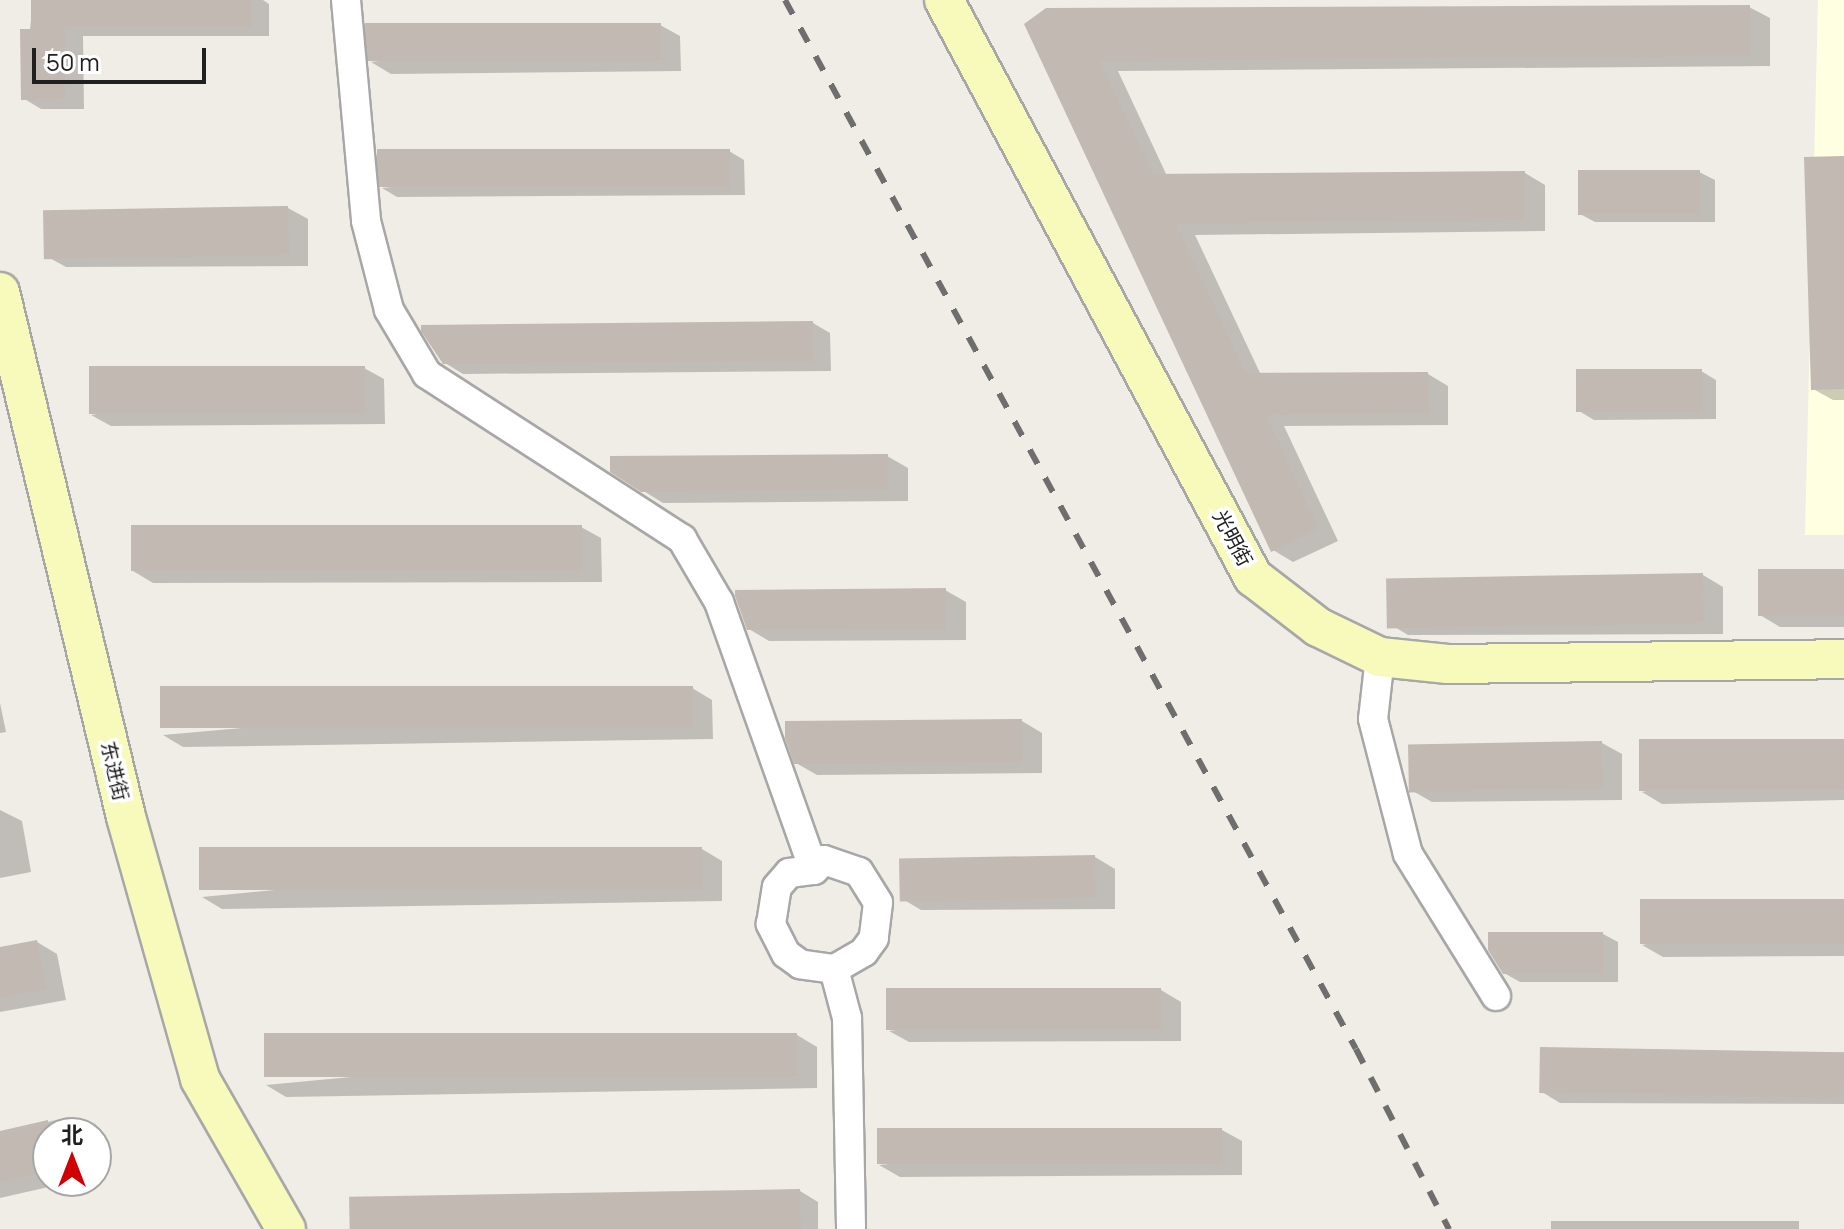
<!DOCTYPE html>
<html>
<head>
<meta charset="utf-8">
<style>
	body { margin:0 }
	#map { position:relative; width:1844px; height:1229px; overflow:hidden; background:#f0ede6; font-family:Manrope,"Noto Sans SC",sans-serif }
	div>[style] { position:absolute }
	.education>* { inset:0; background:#ffffe1 }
	.shadow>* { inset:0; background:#0003; transform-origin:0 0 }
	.building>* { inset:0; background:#c1b9b2; transform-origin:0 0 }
	.roads { filter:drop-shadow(2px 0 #a7a7a7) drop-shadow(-2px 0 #a7a7a7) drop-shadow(0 2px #a7a7a7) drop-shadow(0 -2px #a7a7a7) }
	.street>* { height:28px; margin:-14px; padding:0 14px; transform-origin:14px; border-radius:14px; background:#fff }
	.secondary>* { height:38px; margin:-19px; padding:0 19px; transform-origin:19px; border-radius:19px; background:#f7fabb }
	.rail>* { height:6px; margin-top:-3px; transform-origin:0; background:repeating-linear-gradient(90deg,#6e6e6e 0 16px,transparent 0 32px) }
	span { translate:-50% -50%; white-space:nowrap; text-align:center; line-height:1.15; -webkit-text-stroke:7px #fff; paint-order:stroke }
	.street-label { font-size:20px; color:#202020 }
	.north { position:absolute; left:32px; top:1117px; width:80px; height:80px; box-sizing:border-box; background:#fff; border:2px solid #a6a6a6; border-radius:50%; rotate:0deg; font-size:22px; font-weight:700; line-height:32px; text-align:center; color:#202020 }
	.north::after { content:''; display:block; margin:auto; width:28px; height:36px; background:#cf0103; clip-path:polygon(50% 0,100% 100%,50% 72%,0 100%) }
	.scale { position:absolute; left:32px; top:48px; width:174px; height:36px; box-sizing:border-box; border:4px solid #202020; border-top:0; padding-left:10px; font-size:24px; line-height:28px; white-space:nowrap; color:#202020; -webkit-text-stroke:6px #fff; paint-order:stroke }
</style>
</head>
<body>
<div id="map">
	<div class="education">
		<i style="clip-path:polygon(1818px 0,1844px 0,1844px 535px,1805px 535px)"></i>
	</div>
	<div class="shadow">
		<i style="clip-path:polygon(33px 0,263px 0,269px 4px,269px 36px,83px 36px,84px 109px,41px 109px,23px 98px)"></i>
		<i style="clip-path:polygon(1749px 7px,1770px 18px,1770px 66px,1118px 71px,1167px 176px,1525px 173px,1545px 185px,1545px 231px,1195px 235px,1261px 375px,1428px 374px,1448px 386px,1448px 425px,1284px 426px,1338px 541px,1293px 562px,1273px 550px,1026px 25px)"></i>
		<i style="clip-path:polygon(660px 25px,680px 36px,681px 71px,391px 74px,371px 62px)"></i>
		<i style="clip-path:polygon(729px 151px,744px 160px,745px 195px,397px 197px,382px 188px)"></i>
		<i style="clip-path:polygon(1844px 158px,1844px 400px,1833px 400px,1813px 389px)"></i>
		<i style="clip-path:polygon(1699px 172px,1715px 180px,1715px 222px,1595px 222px,1580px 214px)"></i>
		<i style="clip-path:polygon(288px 208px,308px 219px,308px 266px,66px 267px,46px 256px)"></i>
		<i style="clip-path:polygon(813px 323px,830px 333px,831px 371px,463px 374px,445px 363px)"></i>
		<i style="clip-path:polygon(364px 368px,384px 379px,385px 424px,111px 426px,91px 415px)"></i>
		<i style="clip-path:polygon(1701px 371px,1716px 380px,1716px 419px,1594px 420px,1579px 411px)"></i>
		<i style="clip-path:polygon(887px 456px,908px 468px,908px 501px,663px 503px,642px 490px)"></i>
		<i style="clip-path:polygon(581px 527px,601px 538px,602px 582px,153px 583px,133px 571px)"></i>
		<i style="clip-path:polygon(1844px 571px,1844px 627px,1780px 627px,1760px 615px)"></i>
		<i style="clip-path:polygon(1703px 575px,1723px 587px,1723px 634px,1408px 635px,1388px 623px)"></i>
		<i style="clip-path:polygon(945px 590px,966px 602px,966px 640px,769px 641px,749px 629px)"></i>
		<i style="clip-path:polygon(692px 688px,712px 700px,713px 739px,183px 747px,163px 735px)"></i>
		<i style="clip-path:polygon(0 703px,6px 732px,0 733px)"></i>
		<i style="clip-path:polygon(1022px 721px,1042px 733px,1042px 773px,817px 775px,796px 763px)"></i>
		<i style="clip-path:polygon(1844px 741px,1844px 800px,1662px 804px,1642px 792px)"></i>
		<i style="clip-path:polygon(1602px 743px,1622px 754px,1622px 800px,1432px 802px,1411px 790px,1410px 745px)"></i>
		<i style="clip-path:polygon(0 810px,22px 821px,31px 872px,0 878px)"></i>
		<i style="clip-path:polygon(702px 849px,722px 861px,722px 901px,222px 909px,202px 897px)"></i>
		<i style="clip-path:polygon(1095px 857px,1115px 869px,1115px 909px,921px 910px,901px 898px)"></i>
		<i style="clip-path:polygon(1844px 902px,1844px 956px,1663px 957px,1642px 945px)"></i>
		<i style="clip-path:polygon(1603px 934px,1618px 942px,1618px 982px,1520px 982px,1504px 973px)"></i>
		<i style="clip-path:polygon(37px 942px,57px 954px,66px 1000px,0 1012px,0 949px)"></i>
		<i style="clip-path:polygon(1161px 990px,1181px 1002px,1181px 1041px,909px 1042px,889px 1031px)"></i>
		<i style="clip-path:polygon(797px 1035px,817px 1047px,817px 1088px,286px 1097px,266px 1085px)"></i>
		<i style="clip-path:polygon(1844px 1052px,1844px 1104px,1560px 1103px,1542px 1092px)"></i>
		<i style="clip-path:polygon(69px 1117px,91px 1133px,48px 1133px,48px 1181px,75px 1181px,0 1198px,0 1133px)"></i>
		<i style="clip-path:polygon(1222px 1130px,1242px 1141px,1242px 1175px,900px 1177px,879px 1165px)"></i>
		<i style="clip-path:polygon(96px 1154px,101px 1175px,96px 1176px)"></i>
		<i style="clip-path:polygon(800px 1191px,818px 1202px,818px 1229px,352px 1229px)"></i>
		<i style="left:1551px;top:1221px;width:248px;height:8px"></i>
	</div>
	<div class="building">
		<i style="clip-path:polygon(31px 0,251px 0,251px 27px,65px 27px,65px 99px,21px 100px,20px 29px,31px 29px)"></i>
		<i style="clip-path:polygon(1750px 5px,1750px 56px,1100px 61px,1153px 174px,1525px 171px,1525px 220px,1176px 224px,1246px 373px,1428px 372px,1429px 414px,1266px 415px,1319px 529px,1271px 552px,1024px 24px,1046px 8px)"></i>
		<i style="left:661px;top:23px;width:38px;height:296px;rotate:90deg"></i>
		<i style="left:730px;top:149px;width:38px;height:353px;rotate:90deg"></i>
		<i style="clip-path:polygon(1844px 156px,1844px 389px,1811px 390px,1804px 157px)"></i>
		<i style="left:1578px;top:170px;width:122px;height:45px"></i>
		<i style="left:288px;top:206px;width:49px;height:245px;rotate:89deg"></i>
		<i style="clip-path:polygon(813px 321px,813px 362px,443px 364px,421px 331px,421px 325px)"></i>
		<i style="left:365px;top:366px;width:48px;height:276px;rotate:90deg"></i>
		<i style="left:1702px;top:369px;width:43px;height:126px;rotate:90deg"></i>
		<i style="clip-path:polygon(888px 454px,888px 490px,641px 492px,610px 472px,610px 456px)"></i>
		<i style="left:582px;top:525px;width:46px;height:451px;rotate:90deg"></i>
		<i style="left:1844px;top:569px;width:47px;height:86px;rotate:90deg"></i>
		<i style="left:1703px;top:573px;width:50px;height:317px;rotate:89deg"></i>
		<i style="clip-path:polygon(946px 588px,946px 629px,747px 630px,735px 596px,735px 590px)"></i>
		<i style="left:693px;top:686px;width:42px;height:533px;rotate:90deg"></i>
		<i style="clip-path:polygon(1022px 719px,1022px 763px,794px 764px,785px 738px,785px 721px)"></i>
		<i style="left:1844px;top:739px;width:52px;height:205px;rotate:90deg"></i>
		<i style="left:1602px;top:741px;width:48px;height:194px;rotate:89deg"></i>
		<i style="left:702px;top:847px;width:43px;height:503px;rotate:90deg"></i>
		<i style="left:1095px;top:855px;width:43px;height:196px;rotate:89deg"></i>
		<i style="left:1844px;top:899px;width:45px;height:204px;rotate:90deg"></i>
		<i style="clip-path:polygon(1488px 932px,1603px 932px,1603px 974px,1503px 974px,1488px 950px)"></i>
		<i style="clip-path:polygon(37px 940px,47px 989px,0 998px,0 947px)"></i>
		<i style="left:1161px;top:988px;width:42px;height:275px;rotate:90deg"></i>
		<i style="left:797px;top:1033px;width:44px;height:533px;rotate:90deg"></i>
		<i style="left:1540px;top:1047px;width:304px;height:46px;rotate:1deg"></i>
		<i style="clip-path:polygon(48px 1120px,48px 1172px,0 1183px,0 1131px)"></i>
		<i style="left:1222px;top:1128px;width:36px;height:345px;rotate:90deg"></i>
		<i style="left:800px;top:1189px;width:40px;height:451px;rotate:89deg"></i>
	</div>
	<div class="roads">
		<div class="street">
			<i style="left:346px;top:0;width:222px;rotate:84.8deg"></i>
			<i style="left:366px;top:221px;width:92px;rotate:75.5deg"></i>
			<i style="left:389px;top:310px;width:74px;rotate:59.3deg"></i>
			<i style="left:427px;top:374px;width:304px;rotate:32.9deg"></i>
			<i style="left:682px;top:539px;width:73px;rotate:59.6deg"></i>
			<i style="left:719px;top:602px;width:284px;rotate:70.5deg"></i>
			<i style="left:1380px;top:657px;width:62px;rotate:96.4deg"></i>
			<i style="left:1373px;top:719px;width:139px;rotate:75.5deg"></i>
			<i style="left:1408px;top:854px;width:167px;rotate:58.2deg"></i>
			<i style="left:824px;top:860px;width:37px;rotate:19deg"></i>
			<i style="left:859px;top:872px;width:36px;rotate:58deg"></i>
			<i style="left:878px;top:903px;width:35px;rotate:97deg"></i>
			<i style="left:874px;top:938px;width:17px;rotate:126deg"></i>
			<i style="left:864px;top:952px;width:34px;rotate:150deg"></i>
			<i style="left:834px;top:969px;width:34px;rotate:-172deg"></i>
			<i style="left:800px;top:964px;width:17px;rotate:-144deg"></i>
			<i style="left:786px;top:954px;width:34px;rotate:-117deg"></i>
			<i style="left:771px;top:924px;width:37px;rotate:-81deg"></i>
			<i style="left:777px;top:887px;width:18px;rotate:-49deg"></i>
			<i style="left:789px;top:873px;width:25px;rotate:-7deg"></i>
			<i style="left:814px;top:870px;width:14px;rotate:-45deg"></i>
			<i style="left:834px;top:969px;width:51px;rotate:75.1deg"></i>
			<i style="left:847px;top:1018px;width:211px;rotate:88.9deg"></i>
		</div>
		<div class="secondary">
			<i style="left:944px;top:0;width:655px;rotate:61.83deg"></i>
			<i style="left:1253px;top:577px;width:82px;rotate:37.6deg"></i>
			<i style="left:1318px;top:627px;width:69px;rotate:25.8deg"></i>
			<i style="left:1380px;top:657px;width:68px;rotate:5.9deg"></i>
			<i style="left:1448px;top:664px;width:396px;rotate:-0.7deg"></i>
			<i style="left:0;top:292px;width:540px;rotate:76.5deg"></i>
			<i style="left:126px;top:817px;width:272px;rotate:74.2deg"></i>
			<i style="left:200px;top:1079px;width:173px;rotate:60.2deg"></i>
		</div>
	</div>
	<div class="rail">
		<i style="left:785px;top:0;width:1194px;rotate:61.44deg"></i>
		<i style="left:1356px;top:1049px;width:203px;rotate:62.7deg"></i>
	</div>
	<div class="street-label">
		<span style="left:1233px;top:538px;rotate:62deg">光明街</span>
		<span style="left:115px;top:771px;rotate:76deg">东进街</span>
	</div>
	<div class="north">北</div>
	<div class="scale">50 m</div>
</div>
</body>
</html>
